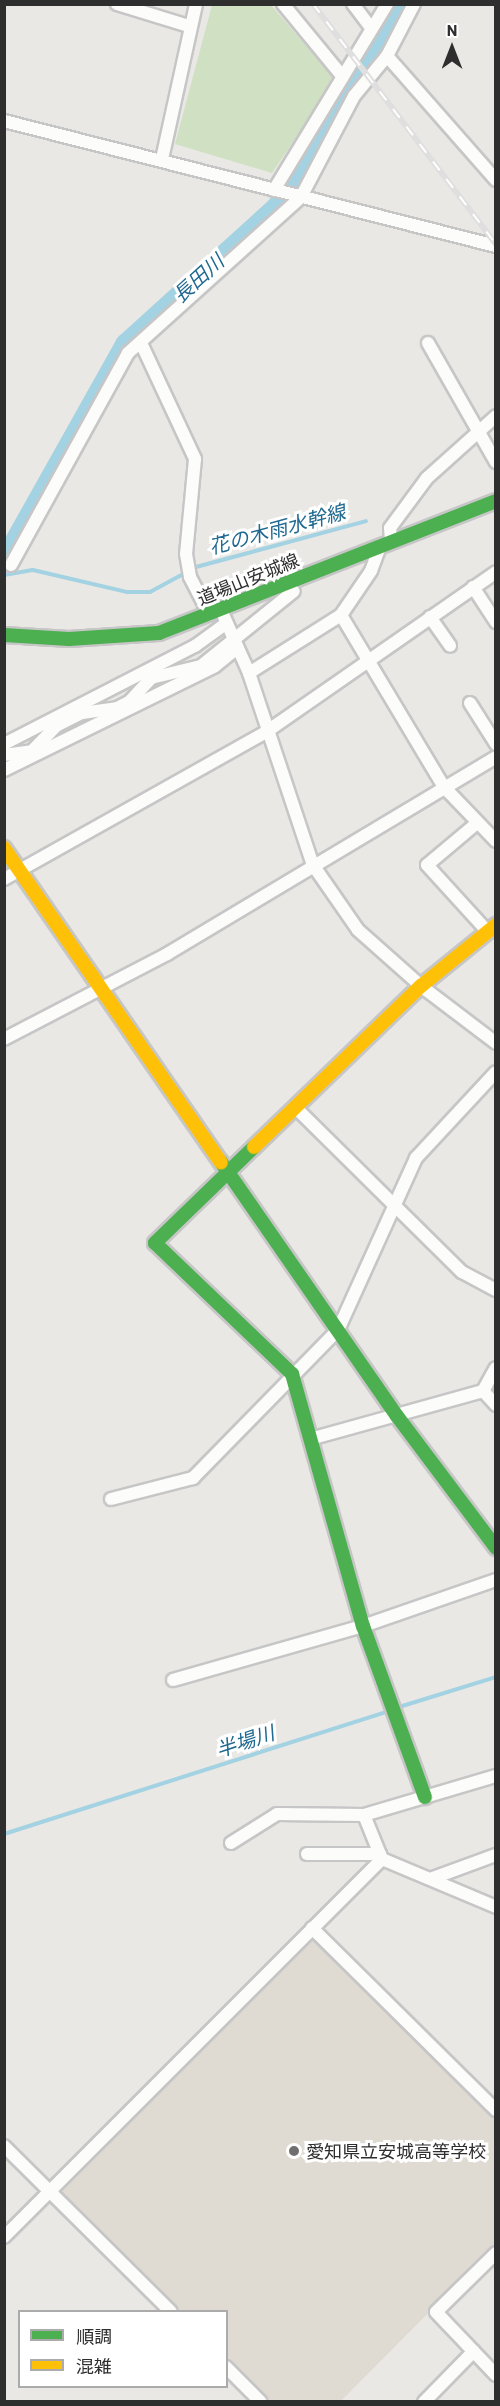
<!DOCTYPE html>
<html>
<head>
<meta charset="utf-8">
<style>
	body { margin:0 }
	#map { position:relative; width:500px; height:2406px; overflow:hidden; background:#eae8e5; font-family:Barlow,"Noto Sans JP",sans-serif }
	div>[style] { position:absolute }
	.education>* { inset:0; background:#e0dbd2 }
	.green>* { inset:0; background:#cfe1c2 }
	.stream>* { height:4px; margin:-2px; padding:0 2px; transform-origin:2px; border-radius:2px; background:#a3d2e2 }
	.river>* { height:21px; margin:-10.5px; padding:0 10.5px; transform-origin:10.5px; border-radius:10.5px; background:#a3d2e2 }
	.roads { filter:drop-shadow(2px 0 #c7c6c7) drop-shadow(-2px 0 #c7c6c7) drop-shadow(0 2px #c7c6c7) drop-shadow(0 -2px #c7c6c7) }
	.street>* { height:12px; margin:-6px; padding:0 6px; transform-origin:6px; border-radius:6px; background:#fcfcfb }
	.fast>* { height:14px; margin:-7px; padding:0 7px; transform-origin:7px; border-radius:7px; background:#4caf50 }
	.slow>* { height:14px; margin:-7px; padding:0 7px; transform-origin:7px; border-radius:7px; background:#ffc107 }
	.rail>* { height:6px; margin-top:-3px; transform-origin:0; background:repeating-linear-gradient(90deg,#fff 0 11px,#dfdfe0 0 22px); box-sizing:border-box; border-block:2px solid #dfdfe0 }
	.dots>* { width:16px; height:16px; translate:-50% -50%; box-sizing:border-box; border:3px solid #fff; border-radius:50% }
	span { translate:-50% -50%; white-space:nowrap; text-align:center; line-height:1.15; -webkit-text-stroke:6px #fff; paint-order:stroke }
	.street-label { font-size:18px; color:#2e2e2e }
	.poi-label { font-size:18px; color:#2e2e2e }
	.left { translate:0 -50%; text-align:left }
	.water-label { font-size:20px; color:#206990; font-style:italic }
	.frame { position:absolute; inset:0; border:6px solid #2e2e2e; pointer-events:none }
	.legend { position:absolute; left:18px; top:2310px; width:210px; height:78px; box-sizing:border-box; background:#fff; border:2px solid #ababab; margin:0; padding:8px 10px; list-style:none; font-size:18px; color:#2e2e2e }
	.legend li { display:flex; align-items:center; gap:12px; height:30px }
	.legend b { width:30px; border:2px solid #ababab }
	.north { position:absolute; left:422px; top:18px; width:60px; height:60px; -webkit-text-stroke:4px #fff; paint-order:stroke; rotate:0deg; font-size:16px; font-weight:700; line-height:24px; text-align:center; color:#2e2e2e }
	.north::after { content:''; display:block; margin:auto; width:21px; height:27px; background:#2e2e2e; clip-path:polygon(50% 0,100% 100%,50% 72%,0 100%) }
</style>
</head>
<body>
<div id="map">
	<div class="education">
		<i style="clip-path:polygon(309px 1936px,495px 2116px,495px 2246px,341px 2401px,269px 2401px,227px 2359px,226px 2312px,179px 2311px,58px 2191px,58px 2185px)"></i>
	</div>
	<div class="green">
		<i style="clip-path:polygon(212px 5px,271px 5px,335px 80px,272px 173px,175px 144px)"></i>
	</div>
	<div class="stream">
		<i style="left:4px;top:575px;width:29px;rotate:-10deg"></i>
		<i style="left:33px;top:570px;width:97px;rotate:13.2deg"></i>
		<i style="left:127px;top:592px;width:23px"></i>
		<i style="left:150px;top:592px;width:52px;rotate:-28.5deg"></i>
		<i style="left:196px;top:567px;width:176px;rotate:-15.1deg"></i>
		<i style="left:399px;top:1707px;width:102px;rotate:-17.2deg"></i>
		<i style="left:4px;top:1834px;width:404px;rotate:-17.7deg"></i>
	</div>
	<div class="river">
		<i style="left:4px;top:560px;width:248px;rotate:-60.7deg"></i>
		<i style="left:125px;top:344px;width:202px;rotate:-42.2deg"></i>
		<i style="left:275px;top:208px;width:34px;rotate:-47deg"></i>
		<i style="left:298px;top:183px;width:207px;rotate:-59.8deg"></i>
	</div>
	<div class="roads">
		<div class="street">
			<i style="left:117px;top:4px;width:75px;rotate:17deg"></i>
			<i style="left:283px;top:4px;width:94px;rotate:50.6deg"></i>
			<i style="left:353px;top:4px;width:31px;rotate:53deg"></i>
			<i style="left:387px;top:56px;width:165px;rotate:48.7deg"></i>
			<i style="left:4px;top:121px;width:508px;rotate:14.26deg"></i>
			<i style="left:162px;top:159px;width:159px;rotate:-77.6deg"></i>
			<i style="left:274px;top:190px;width:218px;rotate:-58.7deg"></i>
			<i style="left:141px;top:343px;width:128px;rotate:65deg"></i>
			<i style="left:195px;top:459px;width:95px;rotate:95.4deg"></i>
			<i style="left:186px;top:554px;width:23px;rotate:80deg"></i>
			<i style="left:190px;top:577px;width:42px;rotate:62.8deg"></i>
			<i style="left:428px;top:343px;width:137px;rotate:60.3deg"></i>
			<i style="left:391px;top:541px;width:13px;rotate:-94deg"></i>
			<i style="left:390px;top:528px;width:62px;rotate:-53.5deg"></i>
			<i style="left:427px;top:478px;width:93px;rotate:-41.9deg"></i>
			<i style="left:11px;top:565px;width:242px;rotate:-61.1deg"></i>
			<i style="left:128px;top:353px;width:233px;rotate:-42deg"></i>
			<i style="left:301px;top:197px;width:114px;rotate:-62.3deg"></i>
			<i style="left:354px;top:96px;width:52px;rotate:-50.5deg"></i>
			<i style="left:387px;top:56px;width:59px;rotate:-62.6deg"></i>
			<i style="left:473px;top:587px;width:42px;rotate:56.7deg"></i>
			<i style="left:221px;top:610px;width:69px;rotate:66deg"></i>
			<i style="left:249px;top:673px;width:202px;rotate:71.6deg"></i>
			<i style="left:313px;top:865px;width:79px;rotate:55.3deg"></i>
			<i style="left:358px;top:930px;width:84px;rotate:41.6deg"></i>
			<i style="left:421px;top:986px;width:94px;rotate:37.2deg"></i>
			<i style="left:341px;top:615px;width:53px;rotate:-55.7deg"></i>
			<i style="left:371px;top:571px;width:27px;rotate:-70deg"></i>
			<i style="left:430px;top:617px;width:35px;rotate:55deg"></i>
			<i style="left:249px;top:673px;width:109px;rotate:-32.2deg"></i>
			<i style="left:341px;top:615px;width:200px;rotate:59.1deg"></i>
			<i style="left:444px;top:787px;width:75px;rotate:46.1deg"></i>
			<i style="left:470px;top:703px;width:49px;rotate:57.6deg"></i>
			<i style="left:4px;top:744px;width:215px;rotate:-27.2deg"></i>
			<i style="left:195px;top:646px;width:39px;rotate:-36deg"></i>
			<i style="left:4px;top:755px;width:28px;rotate:-8deg"></i>
			<i style="left:32px;top:751px;width:35px;rotate:-46deg"></i>
			<i style="left:56px;top:726px;width:29px;rotate:-27deg"></i>
			<i style="left:82px;top:713px;width:35px;rotate:-8deg"></i>
			<i style="left:117px;top:708px;width:13px;rotate:-27deg"></i>
			<i style="left:129px;top:702px;width:33px;rotate:-47deg"></i>
			<i style="left:151px;top:678px;width:51px;rotate:-13.5deg"></i>
			<i style="left:201px;top:666px;width:119px;rotate:-38.9deg"></i>
			<i style="left:4px;top:770px;width:235px;rotate:-26.2deg"></i>
			<i style="left:215px;top:666px;width:28px;rotate:-39deg"></i>
			<i style="left:477px;top:823px;width:65px;rotate:140deg"></i>
			<i style="left:427px;top:865px;width:91px;rotate:47.7deg"></i>
			<i style="left:4px;top:879px;width:300px;rotate:-29.3deg"></i>
			<i style="left:266px;top:732px;width:280px;rotate:-34.8deg"></i>
			<i style="left:4px;top:1039px;width:184px;rotate:-27.5deg"></i>
			<i style="left:167px;top:954px;width:383px;rotate:-30.9deg"></i>
			<i style="left:295px;top:1107px;width:235px;rotate:44.7deg"></i>
			<i style="left:462px;top:1272px;width:38px;rotate:28deg"></i>
			<i style="left:483px;top:1391px;width:19px;rotate:47deg"></i>
			<i style="left:310px;top:1439px;width:180px;rotate:-15.5deg"></i>
			<i style="left:483px;top:1391px;width:26px;rotate:-61deg"></i>
			<i style="left:111px;top:1499px;width:85px;rotate:-14.4deg"></i>
			<i style="left:193px;top:1478px;width:207px;rotate:-45.6deg"></i>
			<i style="left:338px;top:1330px;width:189px;rotate:-65.6deg"></i>
			<i style="left:416px;top:1158px;width:117px;rotate:-47.1deg"></i>
			<i style="left:173px;top:1680px;width:198px;rotate:-15.9deg"></i>
			<i style="left:363px;top:1626px;width:141px;rotate:-19.1deg"></i>
			<i style="left:364px;top:1815px;width:48px;rotate:67.8deg"></i>
			<i style="left:382px;top:1859px;width:124px;rotate:22.8deg"></i>
			<i style="left:231px;top:1843px;width:54px;rotate:-32.2deg"></i>
			<i style="left:277px;top:1814px;width:87px;rotate:0.7deg"></i>
			<i style="left:364px;top:1815px;width:138px;rotate:-16.5deg"></i>
			<i style="left:307px;top:1854px;width:73px"></i>
			<i style="left:433px;top:1878px;width:67px;rotate:-20.1deg"></i>
			<i style="left:312px;top:1928px;width:259px;rotate:44.7deg"></i>
			<i style="left:4px;top:2146px;width:235px;rotate:44.8deg"></i>
			<i style="left:4px;top:2237px;width:535px;rotate:-45deg"></i>
			<i style="left:496px;top:2253px;width:84px;rotate:135.5deg"></i>
			<i style="left:436px;top:2312px;width:87px;rotate:46.4deg"></i>
			<i style="left:226px;top:2367px;width:49px;rotate:45deg"></i>
			<i style="left:424px;top:2402px;width:71px;rotate:-45.6deg"></i>
		</div>
		<div class="fast">
			<i style="left:4px;top:635px;width:65px;rotate:3.5deg"></i>
			<i style="left:69px;top:639px;width:90px;rotate:-3.8deg"></i>
			<i style="left:159px;top:633px;width:362px;rotate:-21.4deg"></i>
			<i style="left:254px;top:1147px;width:138px;rotate:135.9deg"></i>
			<i style="left:155px;top:1243px;width:190px;rotate:43.7deg"></i>
			<i style="left:292px;top:1374px;width:262px;rotate:74.3deg"></i>
			<i style="left:363px;top:1626px;width:182px;rotate:70.1deg"></i>
			<i style="left:221px;top:1162px;width:309px;rotate:55.3deg"></i>
			<i style="left:397px;top:1416px;width:165px;rotate:53.1deg"></i>
		</div>
		<div class="slow">
			<i style="left:4px;top:848px;width:382px;rotate:55.4deg"></i>
			<i style="left:254px;top:1147px;width:232px;rotate:-44deg"></i>
			<i style="left:421px;top:986px;width:97px;rotate:-39.1deg"></i>
		</div>
	</div>
	<div class="rail">
		<i style="left:313px;top:4px;width:302px;rotate:52.7deg"></i>
	</div>
	<div class="dots">
		<i style="left:294px;top:2151px;background:#706f6e"></i>
	</div>
	<div class="street-label">
		<span style="left:248px;top:579px;rotate:-22deg">道場山安城線</span>
	</div>
	<div class="poi-label">
		<span class="left" style="left:306px;top:2151px">愛知県立安城高等学校</span>
	</div>
	<div class="water-label">
		<span style="left:198px;top:278px;rotate:-42deg">長田川</span>
		<span style="left:277px;top:529px;rotate:-15deg">花の木雨水幹線</span>
		<span style="left:245px;top:1741px;rotate:-18deg">半場川</span>
	</div>
	<div class="frame"></div>
	<ul class="legend">
	<li><b style="height:8px;background:#4caf50"></b>順調</li>
	<li><b style="height:8px;background:#ffc107"></b>混雑</li>
	</ul>
	<div class="north">N</div>
</div>
</body>
</html>
